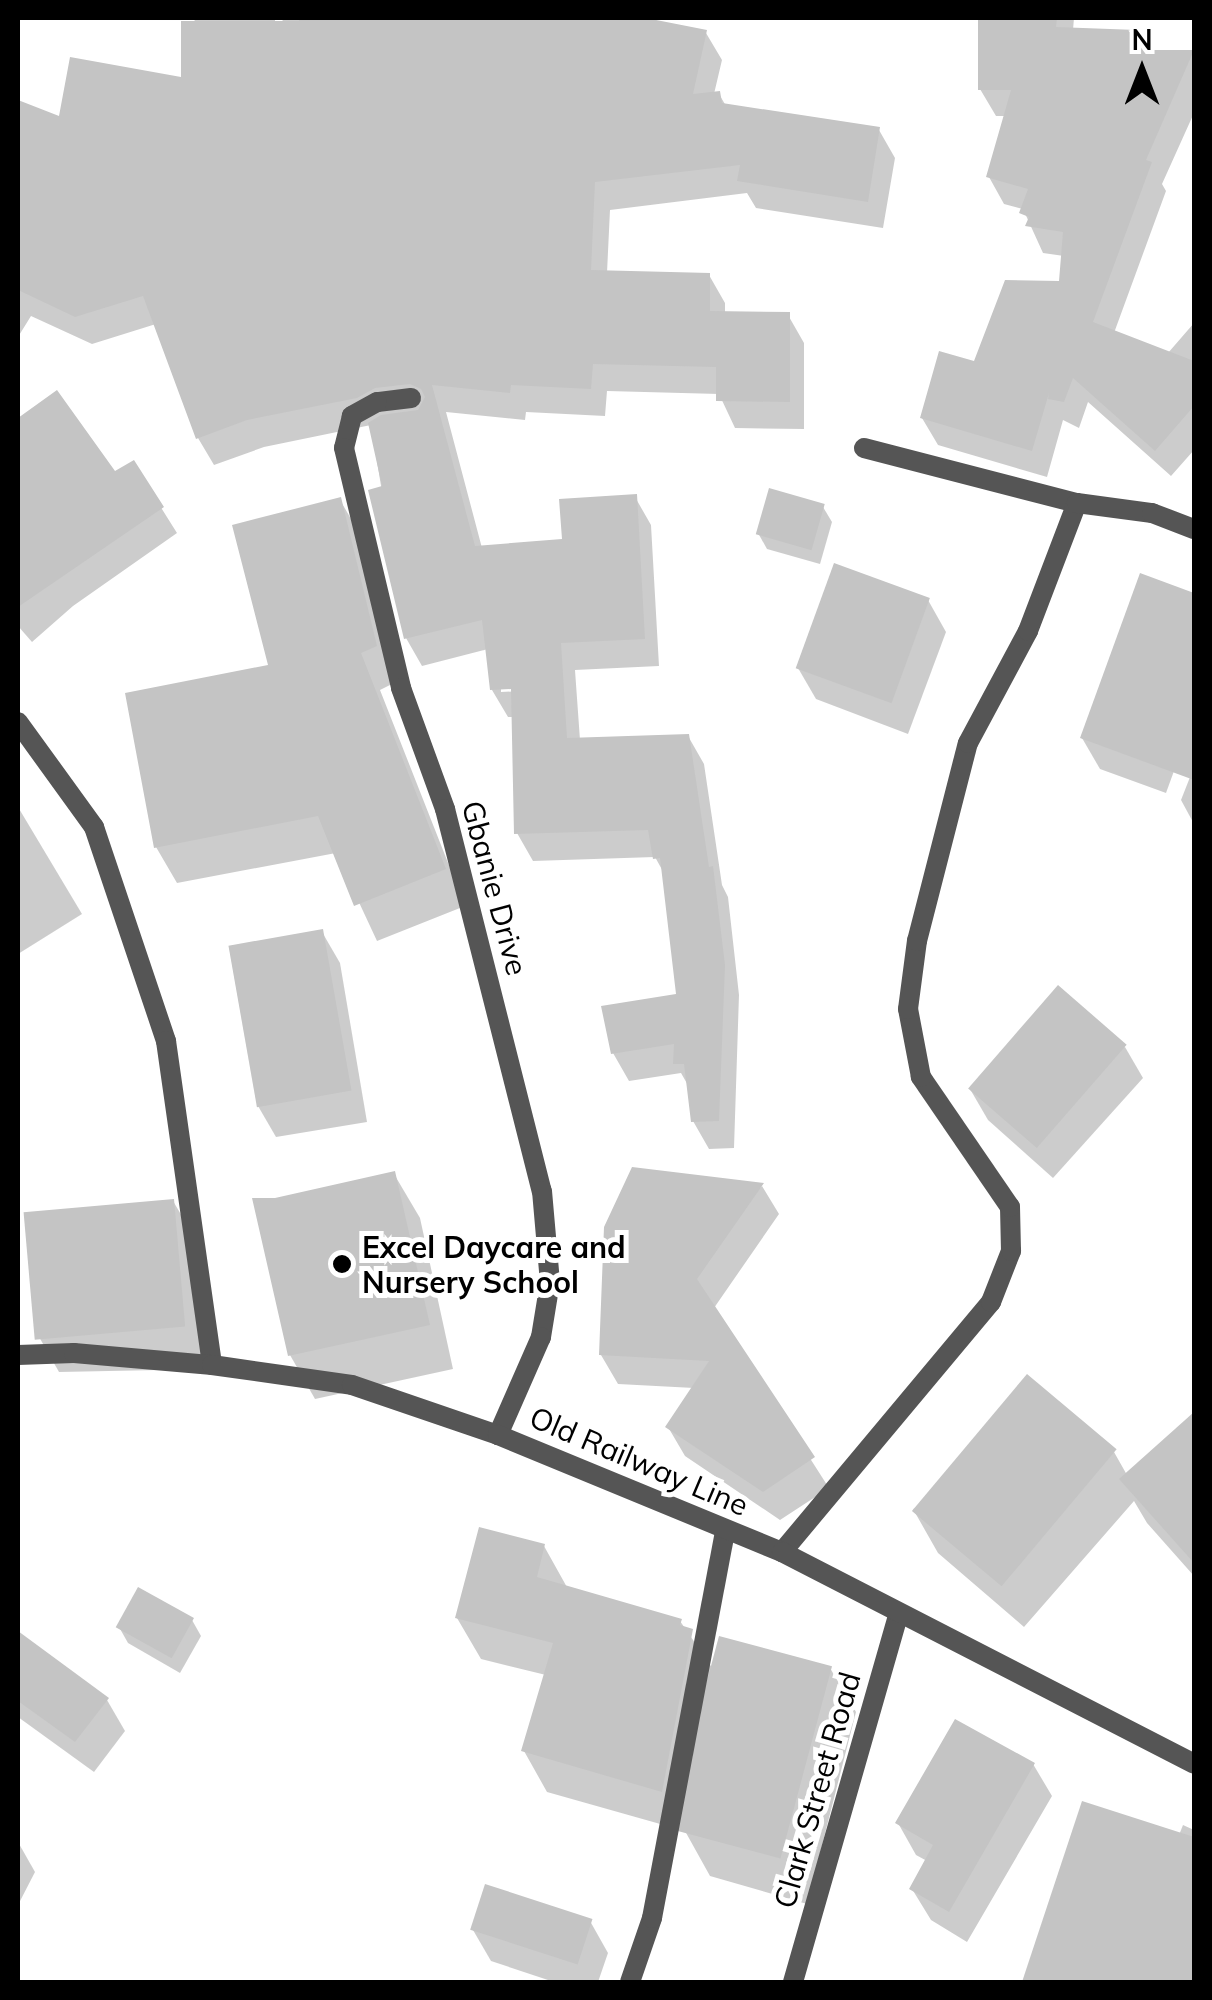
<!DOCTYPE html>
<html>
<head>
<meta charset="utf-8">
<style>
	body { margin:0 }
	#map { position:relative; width:1212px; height:2000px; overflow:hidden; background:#fff; font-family:Mulish,sans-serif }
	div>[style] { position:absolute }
	.shadow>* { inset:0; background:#0003 }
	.building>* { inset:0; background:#c4c4c4; transform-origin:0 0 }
	.minor>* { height:20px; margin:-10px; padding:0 10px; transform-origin:10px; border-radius:10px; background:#555 }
	.tertiary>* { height:20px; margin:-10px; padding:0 10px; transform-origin:10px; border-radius:10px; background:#555 }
	.dots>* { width:28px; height:28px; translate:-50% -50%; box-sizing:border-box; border:5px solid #fff; border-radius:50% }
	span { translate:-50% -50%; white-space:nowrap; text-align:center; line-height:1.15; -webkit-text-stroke:10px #fff; paint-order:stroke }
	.street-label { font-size:30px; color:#000 }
	.poi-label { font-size:30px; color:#000; font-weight:700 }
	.left { translate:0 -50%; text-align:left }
	.frame { position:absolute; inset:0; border:20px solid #000; pointer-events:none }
	.north { position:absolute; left:1092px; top:20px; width:100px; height:100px; -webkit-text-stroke:8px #fff; paint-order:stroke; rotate:0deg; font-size:28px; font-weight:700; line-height:40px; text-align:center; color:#000 }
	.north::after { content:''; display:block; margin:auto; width:35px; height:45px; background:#000; clip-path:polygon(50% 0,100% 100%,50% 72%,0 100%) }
</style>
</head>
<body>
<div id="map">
	<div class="shadow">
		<i style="clip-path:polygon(evenodd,195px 18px,275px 18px,275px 28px,285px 18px,638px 18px,706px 33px,722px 60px,714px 94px,719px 94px,726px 106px,879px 130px,895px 158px,883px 228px,756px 208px,747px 193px,610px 210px,607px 273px,709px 275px,725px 303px,725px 314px,788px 315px,804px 343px,804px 429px,735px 428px,719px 394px,607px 391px,605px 416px,526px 412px,525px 420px,446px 412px,482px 548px,564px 541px,635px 497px,651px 525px,659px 666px,575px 670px,580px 740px,688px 736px,704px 764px,722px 885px,728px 897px,739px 995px,734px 1148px,709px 1149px,693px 1121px,689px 1087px,681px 1073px,629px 1081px,613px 1053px,679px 996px,665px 875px,655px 857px,533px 861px,517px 833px,514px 717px,508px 717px,492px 690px,488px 649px,422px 666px,406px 638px,371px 425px,264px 447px,214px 465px,198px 438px,156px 324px,92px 344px,31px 316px,18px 337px,18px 103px,61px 119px,184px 80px,195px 18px,501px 687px,523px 691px,501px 692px,501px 687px)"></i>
		<i style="clip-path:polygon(980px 18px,1074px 18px,1073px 30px,1135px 33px,1146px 52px,1194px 52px,1194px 113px,1162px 184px,1166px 191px,1114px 333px,1168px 353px,1194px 323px,1194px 450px,1171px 476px,1088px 402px,1079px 428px,1063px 420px,1047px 477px,938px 445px,922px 418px,1061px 284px,1064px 256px,1043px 253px,1023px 209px,1004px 204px,989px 177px,1006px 116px,996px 116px,980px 89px)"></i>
		<i style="clip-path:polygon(57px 394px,114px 474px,133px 463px,177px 533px,73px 606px,32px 642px,18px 626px,18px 473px,24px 467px,18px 457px,18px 421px)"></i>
		<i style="clip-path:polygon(340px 500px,361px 536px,396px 682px,380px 690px,465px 906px,377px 941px,336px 853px,177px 883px,156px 847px,271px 667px)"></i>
		<i style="clip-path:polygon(823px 507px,832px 522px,820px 564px,767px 549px,758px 533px)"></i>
		<i style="clip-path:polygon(1141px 576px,1194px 596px,1194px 716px,1166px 793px,1100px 769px,1082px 738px)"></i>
		<i style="clip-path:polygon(928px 600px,946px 632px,908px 734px,816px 699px,798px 668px)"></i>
		<i style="clip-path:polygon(1194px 767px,1194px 824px,1181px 800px)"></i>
		<i style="clip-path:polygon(18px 807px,82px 914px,18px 954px)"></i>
		<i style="clip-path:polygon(322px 932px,340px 963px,367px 1122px,276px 1137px,258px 1106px)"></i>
		<i style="clip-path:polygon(1125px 1047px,1143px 1078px,1053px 1178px,988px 1120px,970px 1089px)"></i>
		<i style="clip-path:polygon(394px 1174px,420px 1218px,453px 1369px,315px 1399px,290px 1355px,275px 1201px)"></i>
		<i style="clip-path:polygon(762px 1186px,779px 1214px,714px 1308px,829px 1488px,780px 1520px,685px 1456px,668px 1427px,694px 1388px,618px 1384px,601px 1355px)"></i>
		<i style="clip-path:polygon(173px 1201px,199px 1245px,210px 1369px,59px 1372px,34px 1328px)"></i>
		<i style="clip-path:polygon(1194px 1416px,1194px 1576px,1147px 1523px,1134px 1501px,1024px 1627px,938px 1553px,913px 1509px,1114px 1452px,1127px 1475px)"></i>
		<i style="clip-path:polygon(544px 1546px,568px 1589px,680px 1621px,715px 1672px,830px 1668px,856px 1712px,807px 1904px,710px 1876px,685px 1831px,547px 1792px,524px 1751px,546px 1675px,481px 1659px,457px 1618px)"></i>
		<i style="clip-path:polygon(192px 1620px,201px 1636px,180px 1673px,128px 1643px,119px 1627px)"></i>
		<i style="clip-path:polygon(18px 1634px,107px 1700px,125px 1731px,94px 1772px,18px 1717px)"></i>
		<i style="clip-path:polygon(1033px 1764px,1052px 1796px,967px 1942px,931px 1920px,912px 1889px,927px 1861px,916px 1855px,898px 1823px)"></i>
		<i style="clip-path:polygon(1084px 1804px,1179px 1835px,1183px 1825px,1194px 1830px,1194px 1982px,1025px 1982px)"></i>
		<i style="clip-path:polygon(18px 1842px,35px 1872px,18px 1905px)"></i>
		<i style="clip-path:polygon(590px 1921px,608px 1953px,598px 1982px,554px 1982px,491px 1961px,473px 1930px)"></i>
	</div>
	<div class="building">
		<i style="clip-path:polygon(299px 18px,646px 18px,707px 30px,693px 94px,720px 91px,722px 103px,880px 127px,868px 202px,737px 181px,740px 165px,595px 182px,591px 270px,710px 273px,710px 311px,790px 312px,790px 402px,716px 401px,716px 367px,593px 364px,591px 389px,511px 385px,510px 393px,432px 385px,475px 546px,562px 539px,559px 499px,637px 494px,645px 639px,561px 643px,567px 738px,689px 734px,709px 867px,713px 866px,725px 965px,719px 1121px,691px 1122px,684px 1064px,673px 1064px,674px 1044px,611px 1054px,601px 1006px,676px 994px,660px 858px,653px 859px,648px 830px,514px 834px,511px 689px,490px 690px,482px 620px,404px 639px,368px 490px,382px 486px,368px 423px,381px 415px,418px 410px,425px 397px,421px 389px,410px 384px,375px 388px,357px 398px,247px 420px,196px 439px,143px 296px,75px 317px,18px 290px,18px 100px,59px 116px,70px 57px,181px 77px,181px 21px,299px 21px)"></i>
		<i style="clip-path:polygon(978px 18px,1057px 18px,1056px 27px,1137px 30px,1136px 50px,1194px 50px,1146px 160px,1152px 162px,1093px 322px,1194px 361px,1194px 406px,1155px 451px,1073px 378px,1064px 402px,1048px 399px,1049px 393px,1032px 451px,920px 418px,939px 351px,974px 361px,1005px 280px,1059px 281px,1063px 232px,1025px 226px,1029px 217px,1019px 213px,1028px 189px,986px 177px,1011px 90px,978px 90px)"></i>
		<i style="clip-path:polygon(57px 390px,115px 471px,134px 460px,164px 507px,18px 607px,18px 418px)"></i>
		<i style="left:769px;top:488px;width:58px;height:48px;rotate:16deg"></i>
		<i style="clip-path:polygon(341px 497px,377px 646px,361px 653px,446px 869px,354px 906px,318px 816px,154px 848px,125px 693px,268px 665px,232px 525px)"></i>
		<i style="left:834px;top:563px;width:102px;height:112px;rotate:20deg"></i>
		<i style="clip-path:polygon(1140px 573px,1194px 593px,1194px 780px,1080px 738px)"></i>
		<i style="left:323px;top:929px;width:164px;height:96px;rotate:80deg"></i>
		<i style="left:1058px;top:985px;width:91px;height:137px;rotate:41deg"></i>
		<i style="clip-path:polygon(632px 1167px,764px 1183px,697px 1279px,815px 1457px,763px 1492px,665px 1427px,709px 1361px,599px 1355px,604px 1227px)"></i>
		<i style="clip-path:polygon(395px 1171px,430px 1325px,288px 1356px,252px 1198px,275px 1198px)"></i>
		<i style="left:174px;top:1199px;width:128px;height:151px;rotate:85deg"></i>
		<i style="left:1027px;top:1374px;width:117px;height:179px;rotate:40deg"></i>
		<i style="clip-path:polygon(1194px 1412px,1194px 1563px,1119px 1479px)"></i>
		<i style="clip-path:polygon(479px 1527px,545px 1544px,537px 1577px,682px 1619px,680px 1625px,693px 1629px,662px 1792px,521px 1751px,553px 1643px,455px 1618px)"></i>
		<i style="left:138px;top:1587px;width:64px;height:46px;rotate:29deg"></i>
		<i style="clip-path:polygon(18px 1631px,109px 1698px,75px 1742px,18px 1701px)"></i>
		<i style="left:719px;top:1636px;width:117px;height:199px;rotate:15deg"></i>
		<i style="clip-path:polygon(955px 1719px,1035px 1763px,949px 1912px,909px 1889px,933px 1845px,895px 1823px)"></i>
		<i style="clip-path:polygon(1082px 1801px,1194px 1837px,1194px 1982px,1022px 1982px)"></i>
		<i style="left:485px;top:1884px;width:113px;height:48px;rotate:18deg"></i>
	</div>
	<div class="minor">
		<i style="left:411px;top:398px;width:34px;rotate:173deg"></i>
		<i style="left:377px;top:402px;width:29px;rotate:151deg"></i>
		<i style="left:352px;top:416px;width:33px;rotate:104deg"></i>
		<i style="left:344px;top:448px;width:247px;rotate:76.6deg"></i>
		<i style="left:401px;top:688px;width:129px;rotate:70deg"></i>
		<i style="left:445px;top:809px;width:394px;rotate:75.8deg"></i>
		<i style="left:542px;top:1191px;width:91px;rotate:85deg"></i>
		<i style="left:550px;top:1282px;width:56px;rotate:99.3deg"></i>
		<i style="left:541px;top:1337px;width:107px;rotate:113.7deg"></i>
		<i style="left:864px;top:448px;width:220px;rotate:14.5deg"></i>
		<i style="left:18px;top:722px;width:130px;rotate:54.1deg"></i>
		<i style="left:94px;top:827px;width:226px;rotate:71.4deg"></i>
		<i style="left:166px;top:1041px;width:327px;rotate:81.9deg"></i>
		<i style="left:782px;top:1552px;width:326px;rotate:-50.1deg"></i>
		<i style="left:991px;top:1302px;width:55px;rotate:-68.6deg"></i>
		<i style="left:1011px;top:1251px;width:44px;rotate:-91.3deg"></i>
		<i style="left:1010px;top:1207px;width:158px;rotate:-124.4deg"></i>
		<i style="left:921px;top:1077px;width:69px;rotate:-100.8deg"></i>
		<i style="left:908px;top:1009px;width:69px;rotate:-82.5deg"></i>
		<i style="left:917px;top:941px;width:204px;rotate:-75.6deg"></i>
		<i style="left:968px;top:743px;width:127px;rotate:-61.8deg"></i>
		<i style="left:1028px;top:631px;width:137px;rotate:-69.1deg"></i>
		<i style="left:1077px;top:503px;width:76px;rotate:7.6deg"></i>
		<i style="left:1152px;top:513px;width:45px;rotate:20.9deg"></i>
		<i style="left:630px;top:1982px;width:68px;rotate:-71deg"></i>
		<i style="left:652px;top:1918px;width:394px;rotate:-79.3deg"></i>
		<i style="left:793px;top:1982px;width:382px;rotate:-74deg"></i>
	</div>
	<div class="tertiary">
		<i style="left:18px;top:1355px;width:56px;rotate:-2deg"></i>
		<i style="left:74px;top:1353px;width:139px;rotate:5deg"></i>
		<i style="left:212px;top:1365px;width:141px;rotate:8.1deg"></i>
		<i style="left:352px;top:1385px;width:154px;rotate:18.9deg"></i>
		<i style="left:498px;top:1435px;width:307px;rotate:22.4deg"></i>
		<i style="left:782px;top:1552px;width:463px;rotate:27.2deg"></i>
	</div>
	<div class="dots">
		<i style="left:342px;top:1264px;background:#000"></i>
	</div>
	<div class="street-label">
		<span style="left:495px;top:888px;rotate:75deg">Gbanie Drive</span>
		<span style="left:639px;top:1461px;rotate:23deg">Old Railway Line</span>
		<span style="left:817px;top:1790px;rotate:-74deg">Clark Street Road</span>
	</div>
	<div class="poi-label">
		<span class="left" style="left:362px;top:1264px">Excel Daycare and<br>Nursery School</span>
	</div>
	<div class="frame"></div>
	<div class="north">N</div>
</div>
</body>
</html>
